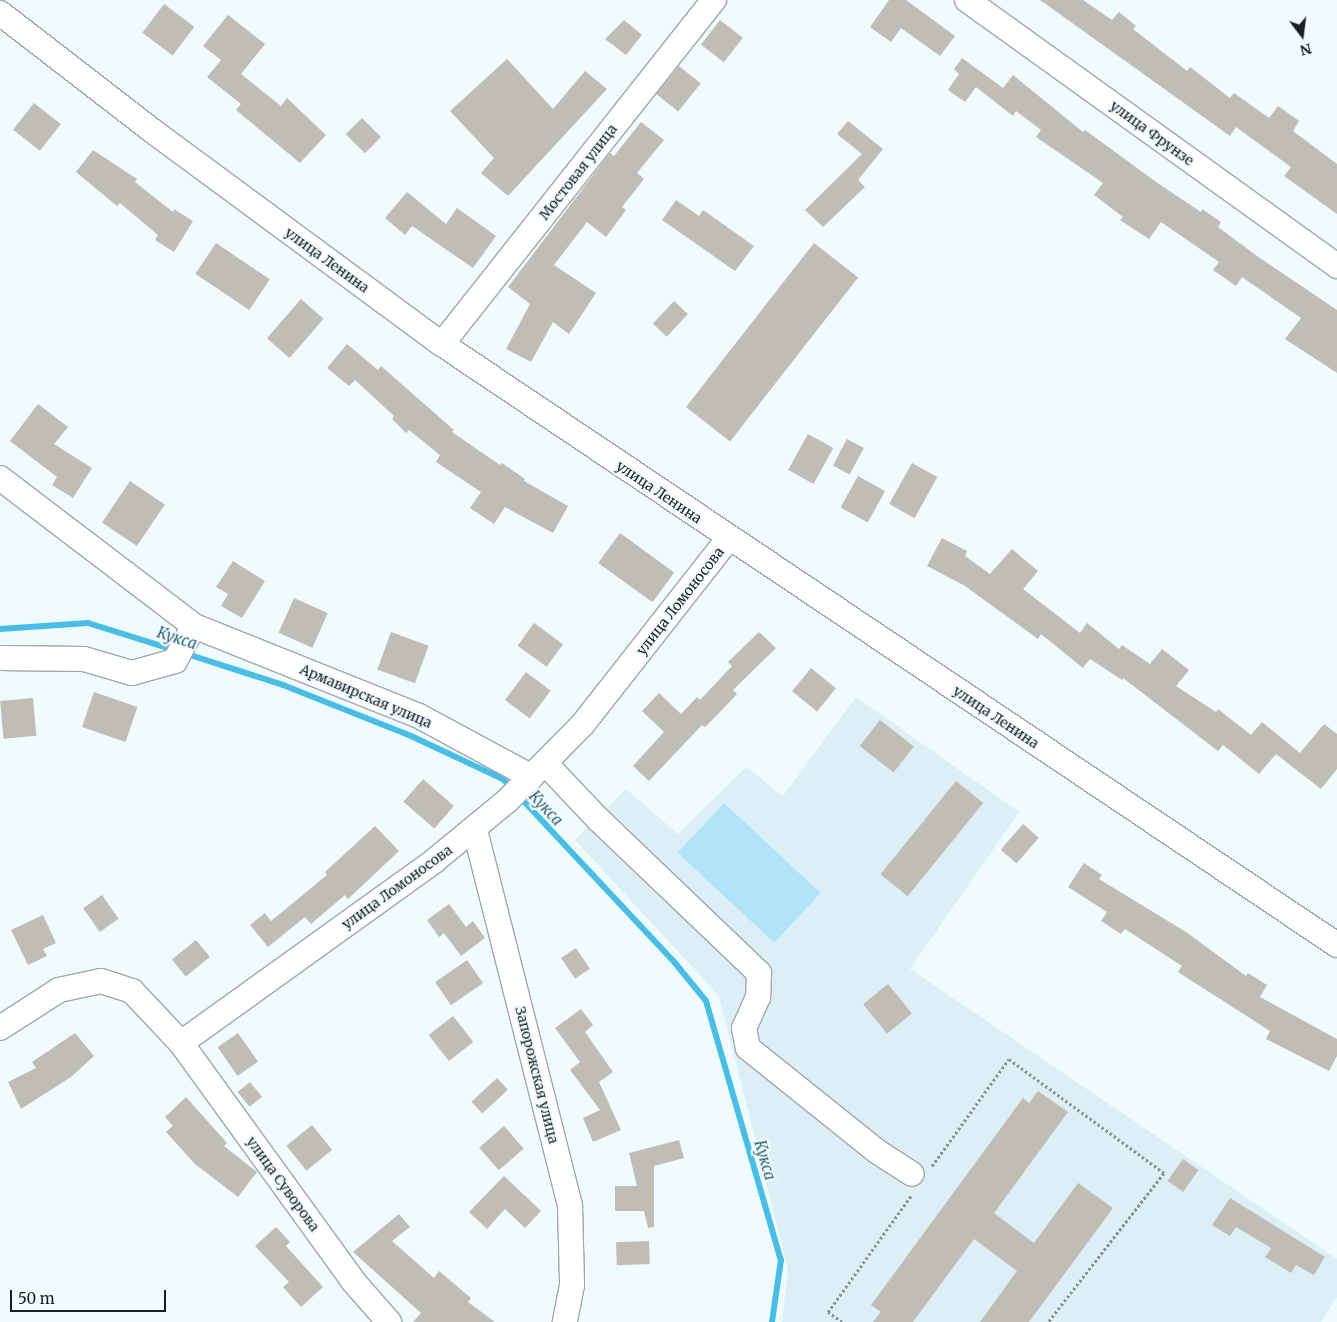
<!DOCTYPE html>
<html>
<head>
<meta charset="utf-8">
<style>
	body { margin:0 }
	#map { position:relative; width:1337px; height:1322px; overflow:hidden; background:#f0fbff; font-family:Merriweather,serif }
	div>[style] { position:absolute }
	.built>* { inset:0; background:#dceff7 }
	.green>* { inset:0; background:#b1e4f8; transform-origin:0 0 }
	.stream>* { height:6px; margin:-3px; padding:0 3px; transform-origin:3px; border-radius:3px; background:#49bee5 }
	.building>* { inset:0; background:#bfbdb4; transform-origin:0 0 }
	.path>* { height:3px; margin-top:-1.5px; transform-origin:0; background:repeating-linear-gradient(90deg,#899194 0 2.5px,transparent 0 5px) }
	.roads { filter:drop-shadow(1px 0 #9fa9ad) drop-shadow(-1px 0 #9fa9ad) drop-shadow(0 1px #9fa9ad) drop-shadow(0 -1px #9fa9ad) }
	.minor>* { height:24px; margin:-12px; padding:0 12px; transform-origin:12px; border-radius:12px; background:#fff }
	span { translate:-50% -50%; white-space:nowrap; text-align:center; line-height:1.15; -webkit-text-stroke:4.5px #f0fbff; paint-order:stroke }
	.street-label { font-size:14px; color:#1b1e20 }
	.water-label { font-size:15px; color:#2e5d6e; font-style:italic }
	.north { position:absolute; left:1277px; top:10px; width:50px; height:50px; -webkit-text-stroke:4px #f0fbff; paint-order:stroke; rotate:165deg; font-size:14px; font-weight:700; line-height:20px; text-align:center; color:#1b1e20 }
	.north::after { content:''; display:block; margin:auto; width:18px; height:22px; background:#1b1e20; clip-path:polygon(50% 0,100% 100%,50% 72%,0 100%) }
	.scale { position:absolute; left:10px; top:1290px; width:156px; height:22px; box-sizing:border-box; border:2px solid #1b1e20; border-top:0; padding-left:6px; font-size:15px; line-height:18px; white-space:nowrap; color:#1b1e20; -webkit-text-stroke:4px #f0fbff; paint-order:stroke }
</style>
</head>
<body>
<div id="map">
	<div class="built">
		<i style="clip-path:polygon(856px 697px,1019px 812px,910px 969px,1337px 1259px,1337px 1297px,1321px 1322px,782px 1322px,788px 1269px,719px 996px,575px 840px,626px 789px,678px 834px,746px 767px,783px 796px)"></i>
	</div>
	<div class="green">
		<i style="left:724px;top:803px;width:132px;height:68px;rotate:43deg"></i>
	</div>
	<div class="stream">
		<i style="left:0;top:629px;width:88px;rotate:-3.9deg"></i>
		<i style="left:88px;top:623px;width:90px;rotate:17.4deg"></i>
		<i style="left:184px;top:653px;width:104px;rotate:17.9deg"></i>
		<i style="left:283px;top:685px;width:138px;rotate:21.7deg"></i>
		<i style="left:411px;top:736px;width:102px;rotate:25.1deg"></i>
		<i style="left:503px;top:779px;width:252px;rotate:46.9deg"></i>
		<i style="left:675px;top:963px;width:49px;rotate:50.8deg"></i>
		<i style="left:706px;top:1001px;width:270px;rotate:73.9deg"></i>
		<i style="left:781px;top:1260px;width:63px;rotate:98.3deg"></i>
	</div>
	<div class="building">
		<i style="clip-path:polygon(889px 0,906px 0,955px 36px,940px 56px,901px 28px,891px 42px,870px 27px)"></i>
		<i style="clip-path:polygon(1040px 0,1083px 0,1112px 20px,1119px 12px,1136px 26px,1133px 29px,1187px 71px,1190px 67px,1230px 98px,1234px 93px,1269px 118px,1278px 106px,1299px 121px,1293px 131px,1337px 164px,1337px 214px,1284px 176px,1291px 167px,1236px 127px,1230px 136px)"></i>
		<i style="left:164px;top:4px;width:38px;height:36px;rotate:37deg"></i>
		<i style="clip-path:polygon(228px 15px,265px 44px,241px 74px,281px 106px,287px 98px,326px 135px,300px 163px,236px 110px,241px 104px,207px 77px,221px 60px,203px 46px)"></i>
		<i style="clip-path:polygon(624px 20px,642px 35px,626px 55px,605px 39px)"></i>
		<i style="left:720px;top:20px;width:29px;height:31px;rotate:38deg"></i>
		<i style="clip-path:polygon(962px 58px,1003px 88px,1013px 75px,1083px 132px,1085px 130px,1159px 184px,1201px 212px,1202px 209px,1221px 222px,1218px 227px,1257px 256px,1337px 310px,1337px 373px,1285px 339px,1301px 318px,1242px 277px,1236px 286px,1213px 270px,1219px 262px,1161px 222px,1149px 239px,1120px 220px,1123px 217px,1094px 195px,1103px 183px,1036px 137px,1041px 130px,1016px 111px,1013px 116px,976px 87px,965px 102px,948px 90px,959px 74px,954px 69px)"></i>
		<i style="clip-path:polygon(507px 59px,553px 109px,585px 71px,607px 89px,508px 196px,481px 173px,494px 158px,450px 111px)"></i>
		<i style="left:679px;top:66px;width:28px;height:36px;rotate:39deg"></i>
		<i style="left:34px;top:103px;width:34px;height:34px;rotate:38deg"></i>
		<i style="left:362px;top:118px;width:27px;height:23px;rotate:45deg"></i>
		<i style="clip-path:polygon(848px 121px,883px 149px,858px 180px,865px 187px,823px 227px,805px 210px,862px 154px,837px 134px)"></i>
		<i style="clip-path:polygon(641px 122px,664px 140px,637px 173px,644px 179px,622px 207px,626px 210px,606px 237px,587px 222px,554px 265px,596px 293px,569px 334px,553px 322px,531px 362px,506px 349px,530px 304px,508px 287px,610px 153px,614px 156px)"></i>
		<i style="clip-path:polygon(93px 150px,137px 179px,135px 182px,173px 212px,174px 209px,193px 221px,174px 252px,155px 240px,158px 235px,120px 203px,117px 206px,76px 172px)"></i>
		<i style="clip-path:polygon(407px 192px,446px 224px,457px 208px,496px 236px,473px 268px,412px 226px,405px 235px,385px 218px)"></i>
		<i style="clip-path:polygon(676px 200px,699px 216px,703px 210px,754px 246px,735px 271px,662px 220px)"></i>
		<i style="left:216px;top:243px;width:65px;height:37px;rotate:34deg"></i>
		<i style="left:814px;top:243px;width:56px;height:208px;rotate:38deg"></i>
		<i style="left:301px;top:299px;width:30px;height:52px;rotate:41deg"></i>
		<i style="left:674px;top:301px;width:19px;height:31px;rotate:43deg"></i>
		<i style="clip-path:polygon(347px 344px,378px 370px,381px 366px,454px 430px,452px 432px,500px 465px,502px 463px,525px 479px,524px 481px,568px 506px,553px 533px,505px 507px,494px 524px,470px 508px,481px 492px,436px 462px,440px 455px,409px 430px,406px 433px,392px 419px,394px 416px,355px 380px,349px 386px,327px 368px)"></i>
		<i style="clip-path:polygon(38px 404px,68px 427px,54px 444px,92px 468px,73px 498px,52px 485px,57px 477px,10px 441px)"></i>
		<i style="left:808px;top:434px;width:29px;height:41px;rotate:29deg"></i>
		<i style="left:847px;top:439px;width:19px;height:30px;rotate:28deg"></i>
		<i style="left:912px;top:463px;width:29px;height:47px;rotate:29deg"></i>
		<i style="left:858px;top:476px;width:31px;height:36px;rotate:29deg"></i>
		<i style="left:130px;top:481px;width:42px;height:50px;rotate:34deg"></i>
		<i style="left:620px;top:533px;width:67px;height:37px;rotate:36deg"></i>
		<i style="clip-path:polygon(942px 538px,967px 551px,965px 556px,990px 574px,1012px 549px,1038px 571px,1023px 589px,1080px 633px,1087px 623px,1119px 649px,1122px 645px,1150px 664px,1162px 649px,1189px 670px,1176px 686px,1216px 712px,1218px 709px,1251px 735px,1262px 722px,1300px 753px,1324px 724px,1337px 734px,1337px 769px,1321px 789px,1276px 754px,1259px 774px,1223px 745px,1218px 751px,1123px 678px,1122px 680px,1090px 659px,1083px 668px,1041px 634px,1038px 639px,965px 586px,927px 566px)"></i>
		<i style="clip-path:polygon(233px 561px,265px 581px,242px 618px,221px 606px,228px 594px,216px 587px)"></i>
		<i style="left:294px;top:598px;width:37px;height:38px;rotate:24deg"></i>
		<i style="left:534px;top:623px;width:36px;height:28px;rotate:36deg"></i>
		<i style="left:391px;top:632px;width:40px;height:40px;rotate:20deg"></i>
		<i style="clip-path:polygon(759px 632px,776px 648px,733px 690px,737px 694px,719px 713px,705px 727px,702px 725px,649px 781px,633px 766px,664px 732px,642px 711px,659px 693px,681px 714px,697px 697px,700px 700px,732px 666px,728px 662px)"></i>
		<i style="left:811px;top:668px;width:32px;height:30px;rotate:39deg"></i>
		<i style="left:526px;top:672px;width:31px;height:35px;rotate:37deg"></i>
		<i style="left:94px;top:692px;width:46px;height:37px;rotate:19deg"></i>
		<i style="left:33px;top:698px;width:38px;height:33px;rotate:85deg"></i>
		<i style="left:880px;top:720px;width:43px;height:33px;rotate:38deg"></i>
		<i style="left:423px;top:779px;width:41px;height:30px;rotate:41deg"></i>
		<i style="left:956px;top:781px;width:35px;height:120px;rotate:39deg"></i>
		<i style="left:1023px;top:824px;width:21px;height:34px;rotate:41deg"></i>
		<i style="clip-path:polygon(375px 826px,399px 851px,348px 899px,345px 895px,311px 924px,305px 917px,268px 947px,250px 925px,265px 913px,271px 921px,327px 875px,325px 872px)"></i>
		<i style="clip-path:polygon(1084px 863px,1102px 875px,1099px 879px,1186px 932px,1246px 976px,1248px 973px,1267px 985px,1260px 997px,1337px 1039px,1337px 1056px,1329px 1071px,1266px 1039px,1270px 1031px,1178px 972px,1182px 966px,1125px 929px,1121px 934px,1101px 921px,1107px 912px,1068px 887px)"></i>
		<i style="left:102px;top:895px;width:29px;height:23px;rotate:55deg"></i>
		<i style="clip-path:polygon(449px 904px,466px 927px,473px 921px,485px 938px,461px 956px,444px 933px,439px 937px,427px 920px)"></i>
		<i style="clip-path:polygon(43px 915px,56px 943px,43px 949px,47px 956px,28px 965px,11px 930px)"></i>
		<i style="left:196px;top:940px;width:22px;height:31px;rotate:51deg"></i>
		<i style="left:576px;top:948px;width:25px;height:18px;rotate:56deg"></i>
		<i style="left:467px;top:960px;width:28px;height:39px;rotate:55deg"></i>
		<i style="left:888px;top:984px;width:38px;height:32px;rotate:51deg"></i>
		<i style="clip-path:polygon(581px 1009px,593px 1025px,585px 1032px,613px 1072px,599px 1082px,621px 1130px,593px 1142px,583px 1118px,600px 1110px,570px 1070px,580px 1062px,555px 1028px)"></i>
		<i style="left:453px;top:1016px;width:33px;height:31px;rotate:52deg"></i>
		<i style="clip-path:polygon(75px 1033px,94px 1056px,71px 1077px,21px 1109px,8px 1082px,36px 1068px,32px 1062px)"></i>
		<i style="left:238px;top:1033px;width:35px;height:25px;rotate:55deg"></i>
		<i style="left:497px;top:1078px;width:16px;height:35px;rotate:47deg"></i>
		<i style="left:250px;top:1082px;width:19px;height:16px;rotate:51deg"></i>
		<i style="clip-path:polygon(1038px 1091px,1068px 1112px,994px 1213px,1034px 1243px,1078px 1183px,1113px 1208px,1029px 1322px,980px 1322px,1017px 1271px,974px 1239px,913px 1322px,873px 1322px,881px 1312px,871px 1305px,1023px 1098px,1029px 1103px)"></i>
		<i style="clip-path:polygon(186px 1097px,227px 1143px,224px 1146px,257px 1172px,238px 1197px,195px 1164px,166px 1132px,173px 1126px,165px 1117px)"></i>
		<i style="left:312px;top:1125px;width:32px;height:33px;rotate:51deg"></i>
		<i style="left:504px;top:1126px;width:30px;height:33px;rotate:49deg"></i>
		<i style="clip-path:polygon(679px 1140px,684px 1158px,654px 1166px,654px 1227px,648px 1228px,644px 1211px,615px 1211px,615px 1186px,637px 1186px,629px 1153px)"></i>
		<i style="left:1183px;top:1159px;width:19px;height:27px;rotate:35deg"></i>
		<i style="clip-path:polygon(504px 1176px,541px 1211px,525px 1228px,505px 1209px,487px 1229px,469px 1212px)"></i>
		<i style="clip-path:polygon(1230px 1198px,1325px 1257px,1314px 1275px,1296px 1265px,1291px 1273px,1265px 1257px,1271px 1248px,1236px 1227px,1230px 1236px,1212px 1225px)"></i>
		<i style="clip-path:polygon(399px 1214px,410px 1227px,392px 1241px,434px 1278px,439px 1271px,471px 1298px,468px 1302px,495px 1322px,413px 1322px,421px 1313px,353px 1252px)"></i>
		<i style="clip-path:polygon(276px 1227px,290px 1242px,286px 1246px,323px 1287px,301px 1307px,283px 1287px,289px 1282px,255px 1246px)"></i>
		<i style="left:649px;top:1241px;width:23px;height:33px;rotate:88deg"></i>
	</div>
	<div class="path">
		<i style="left:932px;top:1166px;width:132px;rotate:-54.3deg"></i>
		<i style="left:1009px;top:1059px;width:192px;rotate:36.3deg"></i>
		<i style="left:1164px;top:1173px;width:189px;rotate:127.9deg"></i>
		<i style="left:842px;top:1322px;width:17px;rotate:-144deg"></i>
		<i style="left:828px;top:1312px;width:143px;rotate:-54.4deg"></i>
	</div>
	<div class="roads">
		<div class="minor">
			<i style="left:967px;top:0;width:456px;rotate:35.7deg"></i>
			<i style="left:0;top:13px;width:195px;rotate:37.7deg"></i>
			<i style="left:154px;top:132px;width:358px;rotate:36.4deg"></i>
			<i style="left:442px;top:344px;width:1078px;rotate:33.88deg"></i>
			<i style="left:442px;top:344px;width:439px;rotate:-51.7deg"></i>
			<i style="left:0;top:478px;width:244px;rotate:37.3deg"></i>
			<i style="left:194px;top:626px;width:242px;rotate:21.8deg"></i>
			<i style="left:419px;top:716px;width:128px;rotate:28.4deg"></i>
			<i style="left:0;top:658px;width:84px;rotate:0.7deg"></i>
			<i style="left:84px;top:659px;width:50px;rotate:16.3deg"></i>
			<i style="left:132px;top:673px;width:45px;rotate:-15.6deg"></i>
			<i style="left:175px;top:661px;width:40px;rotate:-62deg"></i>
			<i style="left:545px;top:763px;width:77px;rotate:46.6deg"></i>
			<i style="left:598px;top:819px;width:223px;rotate:43.7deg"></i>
			<i style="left:759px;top:973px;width:24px;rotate:92deg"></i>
			<i style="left:758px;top:997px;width:34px;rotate:114deg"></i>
			<i style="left:744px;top:1028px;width:20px;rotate:79deg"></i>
			<i style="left:748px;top:1048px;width:166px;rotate:38.7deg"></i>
			<i style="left:878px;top:1152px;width:40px;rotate:32.9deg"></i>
			<i style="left:475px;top:830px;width:388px;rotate:75.8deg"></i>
			<i style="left:570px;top:1206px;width:79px;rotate:88.5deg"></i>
			<i style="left:572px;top:1285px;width:38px;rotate:101deg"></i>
			<i style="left:0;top:1028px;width:70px;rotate:-32.8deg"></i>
			<i style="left:59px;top:990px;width:43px;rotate:-12.1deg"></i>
			<i style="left:101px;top:981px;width:33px;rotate:18deg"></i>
			<i style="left:132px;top:991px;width:71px;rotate:46.7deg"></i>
			<i style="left:181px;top:1043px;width:294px;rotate:54.1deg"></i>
			<i style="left:353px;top:1281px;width:55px;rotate:48.7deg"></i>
			<i style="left:181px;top:1043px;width:312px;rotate:-35.7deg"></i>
			<i style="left:434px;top:861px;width:94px;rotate:-39.4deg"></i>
			<i style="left:507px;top:801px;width:108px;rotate:-45.4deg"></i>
			<i style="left:583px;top:724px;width:235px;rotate:-51.9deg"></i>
		</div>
	</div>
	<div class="street-label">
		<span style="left:1152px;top:133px;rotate:36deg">улица Фрунзе</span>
		<span style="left:578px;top:172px;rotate:-52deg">Мостовая улица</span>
		<span style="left:327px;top:260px;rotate:36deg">улица Ленина</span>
		<span style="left:659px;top:492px;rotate:34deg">улица Ленина</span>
		<span style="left:680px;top:601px;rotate:-52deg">улица Ломоносова</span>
		<span style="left:366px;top:696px;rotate:23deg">Армавирская улица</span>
		<span style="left:996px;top:717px;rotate:34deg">улица Ленина</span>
		<span style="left:397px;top:887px;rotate:-36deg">улица Ломоносова</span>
		<span style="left:537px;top:1075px;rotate:76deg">Запорожская улица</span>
		<span style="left:283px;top:1184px;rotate:54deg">улица Суворова</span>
	</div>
	<div class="water-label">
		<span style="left:177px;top:638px;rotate:18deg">Кукса</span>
		<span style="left:546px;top:808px;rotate:47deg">Кукса</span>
		<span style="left:765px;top:1160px;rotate:74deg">Кукса</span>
	</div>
	<div class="north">N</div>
	<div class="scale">50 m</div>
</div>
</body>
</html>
